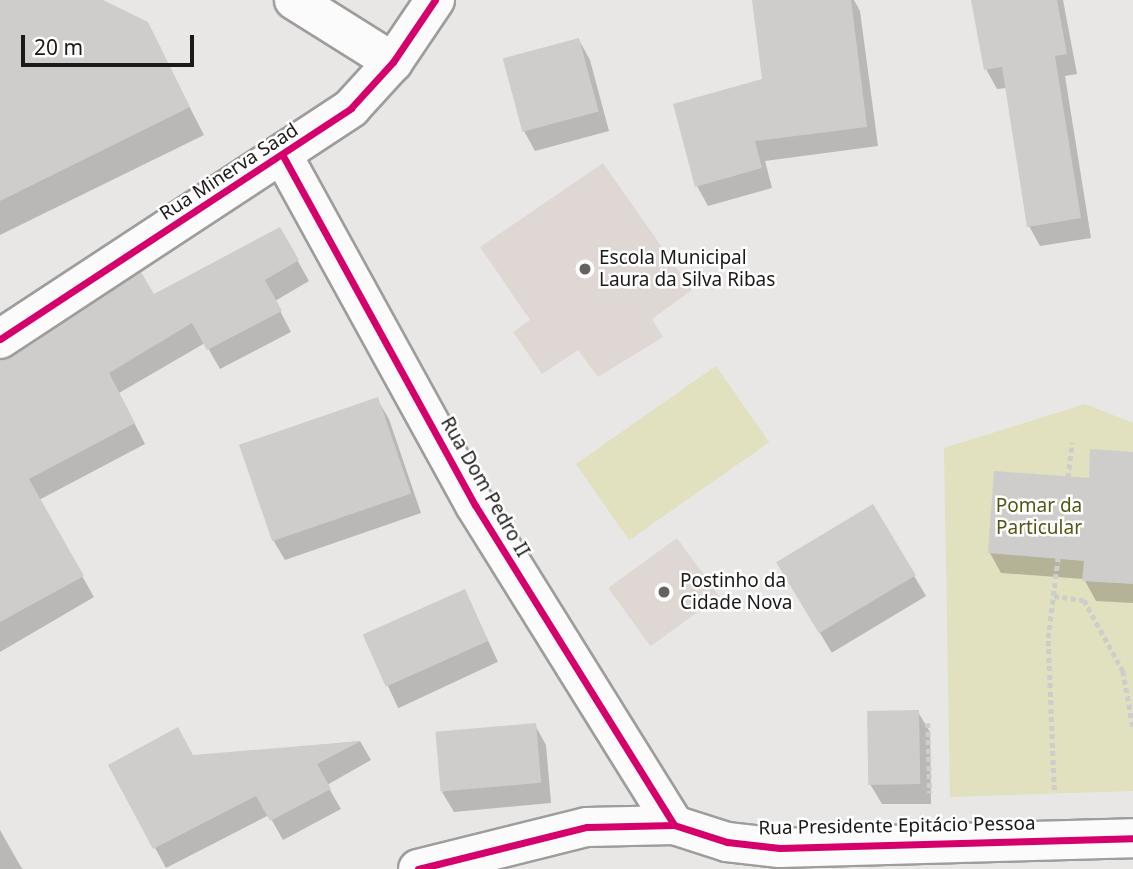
<!DOCTYPE html>
<html>
<head>
<meta charset="utf-8">
<style>
	body { margin:0 }
	#map { position:relative; width:1133px; height:869px; overflow:hidden; background:#e9e7e5; font-family:"Noto Sans",sans-serif }
	div>[style] { position:absolute }
	.built>* { inset:0; background:#dfd7d3; transform-origin:0 0 }
	.green>* { inset:0; background:#e1e0bf; transform-origin:0 0 }
	.shadow>* { inset:0; background:#0003; transform-origin:0 0 }
	.building>* { inset:0; background:#cecdcb; transform-origin:0 0 }
	.path>* { height:4.5px; margin-top:-2.25px; transform-origin:0; background:repeating-linear-gradient(90deg,#cdcdcc 0 5px,transparent 0 8.5px) }
	.roads { filter:drop-shadow(2px 0 #9f9d9c) drop-shadow(-2px 0 #9f9d9c) drop-shadow(0 2px #9f9d9c) drop-shadow(0 -2px #9f9d9c) }
	.minor>* { height:38px; margin:-19px; padding:0 19px; transform-origin:19px; border-radius:19px; background:#fcfbfb }
	.cycleway>* { height:7px; margin:-3.5px; padding:0 3.5px; transform-origin:3.5px; border-radius:3.5px; background:#d6006c }
	.dots>* { width:19px; height:19px; translate:-50% -50%; box-sizing:border-box; border:4px solid #fff; border-radius:50% }
	span { translate:-50% -50%; white-space:nowrap; text-align:center; line-height:1.15; -webkit-text-stroke:5px #fff; paint-order:stroke }
	.street-label { font-size:19px; color:#1c1a19 }
	.poi-label { font-size:19px; color:#1c1a19 }
	.left { translate:0 -50%; text-align:left }
	.park-label { font-size:19px; color:#555415 }
	.scale { position:absolute; left:21px; top:35px; width:173px; height:32px; box-sizing:border-box; border:4px solid #1c1a19; border-top:0; padding-left:9px; font-size:21px; line-height:24px; white-space:nowrap; color:#1c1a19; -webkit-text-stroke:5px #fff; paint-order:stroke }
</style>
</head>
<body>
<div id="map">
	<div class="built">
		<i style="clip-path:polygon(603px 163px,692px 290px,652px 319px,663px 337px,598px 377px,578px 350px,542px 374px,513px 332px,530px 320px,480px 247px)"></i>
		<i style="left:677px;top:538px;width:72px;height:85px;rotate:54deg"></i>
	</div>
	<div class="green">
		<i style="left:716px;top:366px;width:93px;height:171px;rotate:55deg"></i>
		<i style="clip-path:polygon(1085px 404px,1133px 423px,1133px 791px,950px 797px,944px 448px)"></i>
	</div>
	<div class="shadow">
		<i style="clip-path:polygon(0 0,99px 0,147px 24px,204px 135px,0 235px)"></i>
		<i style="clip-path:polygon(775px 0,854px 0,860px 11px,878px 146px,765px 161px,772px 188px,708px 206px,697px 186px,764px 81px)"></i>
		<i style="clip-path:polygon(973px 0,1063px 0,1077px 74px,1065px 76px,1091px 238px,1040px 246px,1029px 226px,1007px 88px,997px 89px,986px 69px)"></i>
		<i style="clip-path:polygon(579px 40px,590px 60px,609px 131px,535px 151px,524px 131px,505px 60px)"></i>
		<i style="clip-path:polygon(280px 229px,309px 281px,275px 301px,291px 332px,220px 369px,205px 343px,119px 393px,145px 444px,39px 500px,94px 597px,0 652px,0 362px,154px 296px)"></i>
		<i style="clip-path:polygon(377px 399px,389px 419px,421px 513px,285px 560px,273px 540px)"></i>
		<i style="clip-path:polygon(1133px 453px,1133px 603px,1096px 601px,1084px 579px,1001px 573px,990px 553px)"></i>
		<i style="left:872px;top:506px;width:105px;height:110px;rotate:59deg"></i>
		<i style="left:465px;top:591px;width:78px;height:110px;rotate:65deg"></i>
		<i style="clip-path:polygon(918px 712px,930px 732px,931px 804px,882px 804px,870px 784px)"></i>
		<i style="clip-path:polygon(535px 725px,546px 745px,551px 803px,454px 812px,442px 792px)"></i>
		<i style="clip-path:polygon(360px 741px,371px 760px,327px 785px,341px 809px,283px 840px,269px 815px,166px 868px,110px 766px)"></i>
		<i style="clip-path:polygon(0 830px,21px 867px,23px 869px,0 869px)"></i>
	</div>
	<div class="building">
		<i style="clip-path:polygon(0 0,103px 0,148px 22px,190px 107px,0 201px)"></i>
		<i style="clip-path:polygon(752px 0,851px 0,867px 127px,755px 141px,762px 168px,695px 187px,673px 104px,762px 79px)"></i>
		<i style="clip-path:polygon(971px 0,1057px 0,1067px 54px,1055px 56px,1081px 218px,1027px 227px,1002px 67px,984px 70px)"></i>
		<i style="left:579px;top:38px;width:76px;height:79px;rotate:75deg"></i>
		<i style="clip-path:polygon(280px 227px,299px 260px,265px 280px,282px 311px,207px 350px,192px 323px,109px 373px,135px 423px,29px 479px,84px 576px,0 622px,0 361px,12px 357px,141px 272px,154px 294px)"></i>
		<i style="left:378px;top:397px;width:102px;height:147px;rotate:71deg"></i>
		<i style="clip-path:polygon(1090px 449px,1133px 452px,1133px 584px,1082px 581px,1084px 561px,988px 553px,994px 471px,1089px 478px)"></i>
		<i style="left:873px;top:504px;width:83px;height:113px;rotate:59deg"></i>
		<i style="left:465px;top:589px;width:57px;height:112px;rotate:66deg"></i>
		<i style="left:919px;top:710px;width:74px;height:52px;rotate:89deg"></i>
		<i style="left:536px;top:723px;width:60px;height:101px;rotate:85deg"></i>
		<i style="clip-path:polygon(178px 727px,193px 755px,361px 741px,317px 764px,331px 789px,270px 821px,256px 796px,153px 849px,108px 765px)"></i>
	</div>
	<div class="path">
		<i style="left:1054px;top:596px;width:30px;rotate:8deg"></i>
		<i style="left:1084px;top:600px;width:81px;rotate:61.2deg"></i>
		<i style="left:1123px;top:671px;width:57px;rotate:79.9deg"></i>
		<i style="left:928px;top:723px;width:70px;rotate:88.4deg"></i>
		<i style="left:1054px;top:790px;width:152px;rotate:-92.3deg"></i>
		<i style="left:1048px;top:638px;width:197px;rotate:-83deg"></i>
	</div>
	<div class="roads">
		<div class="minor">
			<i style="left:294px;top:0;width:117px;rotate:32.1deg"></i>
			<i style="left:283px;top:156px;width:398px;rotate:61.2deg"></i>
			<i style="left:475px;top:505px;width:377px;rotate:58.1deg"></i>
			<i style="left:0;top:339px;width:420px;rotate:-33.3deg"></i>
			<i style="left:351px;top:108px;width:62px;rotate:-47.6deg"></i>
			<i style="left:393px;top:62px;width:75px;rotate:-55.9deg"></i>
			<i style="left:418px;top:869px;width:174px;rotate:-14deg"></i>
			<i style="left:587px;top:827px;width:87px;rotate:-1.3deg"></i>
			<i style="left:674px;top:825px;width:56px;rotate:17.8deg"></i>
			<i style="left:727px;top:842px;width:53px;rotate:6.5deg"></i>
			<i style="left:780px;top:848px;width:353px;rotate:-1.6deg"></i>
		</div>
	</div>
	<div class="cycleway">
		<i style="left:283px;top:156px;width:398px;rotate:61.2deg"></i>
		<i style="left:475px;top:505px;width:377px;rotate:58.1deg"></i>
		<i style="left:0;top:339px;width:420px;rotate:-33.3deg"></i>
		<i style="left:351px;top:108px;width:62px;rotate:-47.6deg"></i>
		<i style="left:393px;top:62px;width:75px;rotate:-55.9deg"></i>
		<i style="left:418px;top:869px;width:174px;rotate:-14deg"></i>
		<i style="left:587px;top:827px;width:87px;rotate:-1.3deg"></i>
		<i style="left:674px;top:825px;width:56px;rotate:17.8deg"></i>
		<i style="left:727px;top:842px;width:53px;rotate:6.5deg"></i>
		<i style="left:780px;top:848px;width:353px;rotate:-1.6deg"></i>
	</div>
	<div class="dots">
		<i style="left:585px;top:269px;background:#646260"></i>
		<i style="left:664px;top:592px;background:#646260"></i>
	</div>
	<div class="street-label">
		<span style="left:229px;top:172px;rotate:-33deg">Rua Minerva Saad</span>
		<span style="left:485px;top:487px;rotate:60deg">Rua Dom Pedro II</span>
		<span style="left:897px;top:826px;rotate:-1deg">Rua Presidente Epitácio Pessoa</span>
	</div>
	<div class="poi-label">
		<span class="left" style="left:599px;top:269px">Escola Municipal<br>Laura da Silva Ribas</span>
		<span class="left" style="left:680px;top:592px">Postinho da<br>Cidade Nova</span>
	</div>
	<div class="park-label">
		<span style="left:1039px;top:517px">Pomar da<br>Particular</span>
	</div>
	<div class="scale">20 m</div>
</div>
</body>
</html>
